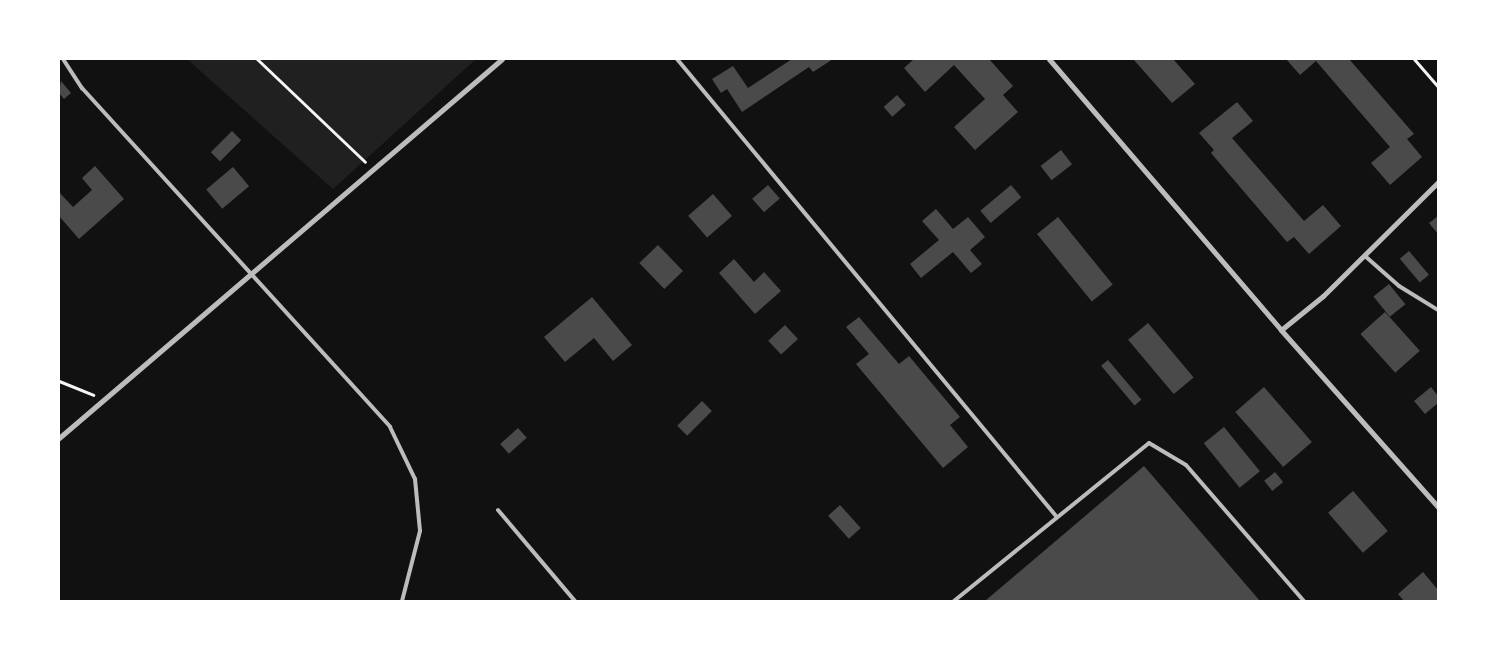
<!DOCTYPE html>
<html>
<head>
<meta charset="utf-8">
<style>
	body { margin:0 }
	#map { position:relative; width:1497px; height:660px; overflow:hidden; background:#111; font-family:"Source Serif 4",serif }
	div>[style] { position:absolute }
	.green>* { inset:0; background:#202020 }
	.building>* { inset:0; background:#4a4a4a; transform-origin:0 0 }
	.path>* { height:3px; margin:-1.5px; padding:0 1.5px; transform-origin:1.5px; border-radius:1.5px; background:#f5f5f5 }
	.service>* { height:4px; margin:-2px; padding:0 2px; transform-origin:2px; border-radius:2px; background:#bcbcbc }
	.minor>* { height:5px; margin:-2.5px; padding:0 2.5px; transform-origin:2.5px; border-radius:2.5px; background:#bcbcbc }
	span { translate:-50% -50%; white-space:nowrap; text-align:center; line-height:1.15; -webkit-text-stroke:4.5px #fff; paint-order:stroke }
	.frame { position:absolute; inset:0; border:60px solid #fff; pointer-events:none }
</style>
</head>
<body>
<div id="map">
	<div class="green">
		<i style="clip-path:polygon(187px 59px,476px 59px,333px 189px)"></i>
	</div>
	<div class="building">
		<i style="clip-path:polygon(792px 59px,833px 59px,813px 72px,809px 67px,742px 112px,727px 89px,721px 93px,712px 79px,733px 66px,748px 88px)"></i>
		<i style="clip-path:polygon(914px 59px,989px 59px,1013px 86px,1003px 95px,1018px 112px,975px 150px,954px 127px,985px 99px,954px 65px,925px 92px,904px 68px)"></i>
		<i style="clip-path:polygon(1133px 59px,1173px 59px,1195px 84px,1172px 103px)"></i>
		<i style="clip-path:polygon(1286px 59px,1349px 59px,1414px 134px,1407px 139px,1422px 157px,1390px 185px,1371px 163px,1390px 147px,1316px 61px,1300px 75px)"></i>
		<i style="clip-path:polygon(61px 81px,71px 93px,64px 99px,59px 93px)"></i>
		<i style="left:897px;top:95px;width:13px;height:18px;rotate:48deg"></i>
		<i style="clip-path:polygon(1237px 102px,1253px 121px,1232px 138px,1304px 221px,1323px 205px,1341px 226px,1309px 254px,1294px 237px,1287px 242px,1211px 153px,1214px 150px,1199px 133px)"></i>
		<i style="left:232px;top:131px;width:13px;height:30px;rotate:45deg"></i>
		<i style="left:1061px;top:150px;width:18px;height:26px;rotate:52deg"></i>
		<i style="clip-path:polygon(95px 166px,124px 199px,79px 239px,59px 216px,59px 192px,73px 207px,92px 190px,82px 178px)"></i>
		<i style="left:233px;top:167px;width:25px;height:35px;rotate:50deg"></i>
		<i style="left:768px;top:185px;width:18px;height:21px;rotate:49deg"></i>
		<i style="left:1011px;top:185px;width:16px;height:40px;rotate:50deg"></i>
		<i style="left:713px;top:194px;width:29px;height:33px;rotate:49deg"></i>
		<i style="clip-path:polygon(936px 209px,953px 229px,968px 217px,985px 237px,970px 250px,982px 264px,971px 273px,953px 252px,921px 278px,910px 264px,939px 240px,922px 221px)"></i>
		<i style="clip-path:polygon(1438px 216px,1438px 234px,1429px 223px)"></i>
		<i style="left:1058px;top:217px;width:87px;height:27px;rotate:51deg"></i>
		<i style="left:658px;top:245px;width:36px;height:26px;rotate:46deg"></i>
		<i style="left:1409px;top:251px;width:31px;height:12px;rotate:50deg"></i>
		<i style="clip-path:polygon(734px 259px,754px 282px,764px 272px,781px 291px,755px 314px,719px 273px)"></i>
		<i style="left:1389px;top:284px;width:26px;height:20px;rotate:51deg"></i>
		<i style="clip-path:polygon(592px 297px,632px 345px,613px 361px,594px 338px,565px 362px,544px 337px)"></i>
		<i style="left:1385px;top:312px;width:52px;height:33px;rotate:48deg"></i>
		<i style="clip-path:polygon(859px 317px,899px 364px,909px 356px,960px 417px,950px 425px,968px 447px,943px 468px,856px 364px,869px 354px,846px 327px)"></i>
		<i style="left:1148px;top:323px;width:71px;height:26px;rotate:50deg"></i>
		<i style="left:785px;top:325px;width:19px;height:23px;rotate:47deg"></i>
		<i style="left:1108px;top:360px;width:52px;height:9px;rotate:50deg"></i>
		<i style="left:1264px;top:387px;width:73px;height:38px;rotate:49deg"></i>
		<i style="clip-path:polygon(1431px 387px,1438px 396px,1438px 403px,1425px 414px,1414px 401px)"></i>
		<i style="left:702px;top:401px;width:14px;height:35px;rotate:45deg"></i>
		<i style="left:1224px;top:427px;width:57px;height:26px;rotate:51deg"></i>
		<i style="left:518px;top:428px;width:13px;height:24px;rotate:48deg"></i>
		<i style="clip-path:polygon(1144px 466px,1260px 601px,985px 601px)"></i>
		<i style="left:1275px;top:472px;width:13px;height:14px;rotate:51deg"></i>
		<i style="left:1353px;top:491px;width:53px;height:33px;rotate:49deg"></i>
		<i style="left:840px;top:505px;width:31px;height:16px;rotate:48deg"></i>
		<i style="clip-path:polygon(1423px 572px,1438px 590px,1438px 601px,1404px 601px,1398px 594px)"></i>
	</div>
	<div class="path">
		<i style="left:257px;top:59px;width:149px;rotate:43.6deg"></i>
		<i style="left:1414px;top:59px;width:37px;rotate:49deg"></i>
		<i style="left:59px;top:381px;width:37px;rotate:22deg"></i>
	</div>
	<div class="service">
		<i style="left:63px;top:59px;width:35px;rotate:57deg"></i>
		<i style="left:82px;top:88px;width:458px;rotate:47.7deg"></i>
		<i style="left:390px;top:427px;width:58px;rotate:64.3deg"></i>
		<i style="left:415px;top:479px;width:52px;rotate:84.5deg"></i>
		<i style="left:420px;top:531px;width:72px;rotate:104.4deg"></i>
		<i style="left:677px;top:59px;width:594px;rotate:50.33deg"></i>
		<i style="left:1365px;top:256px;width:45px;rotate:41.4deg"></i>
		<i style="left:1399px;top:286px;width:46px;rotate:31.6deg"></i>
		<i style="left:498px;top:510px;width:119px;rotate:49.8deg"></i>
		<i style="left:954px;top:601px;width:251px;rotate:-39deg"></i>
		<i style="left:1149px;top:443px;width:43px;rotate:30.7deg"></i>
		<i style="left:1186px;top:465px;width:180px;rotate:49.1deg"></i>
	</div>
	<div class="minor">
		<i style="left:1049px;top:59px;width:357px;rotate:49.4deg"></i>
		<i style="left:1281px;top:330px;width:237px;rotate:48.4deg"></i>
		<i style="left:1281px;top:330px;width:54px;rotate:-39deg"></i>
		<i style="left:1323px;top:296px;width:162px;rotate:-44.7deg"></i>
		<i style="left:59px;top:438px;width:583px;rotate:-40.55deg"></i>
	</div>
	<div class="frame"></div>
</div>
</body>
</html>
